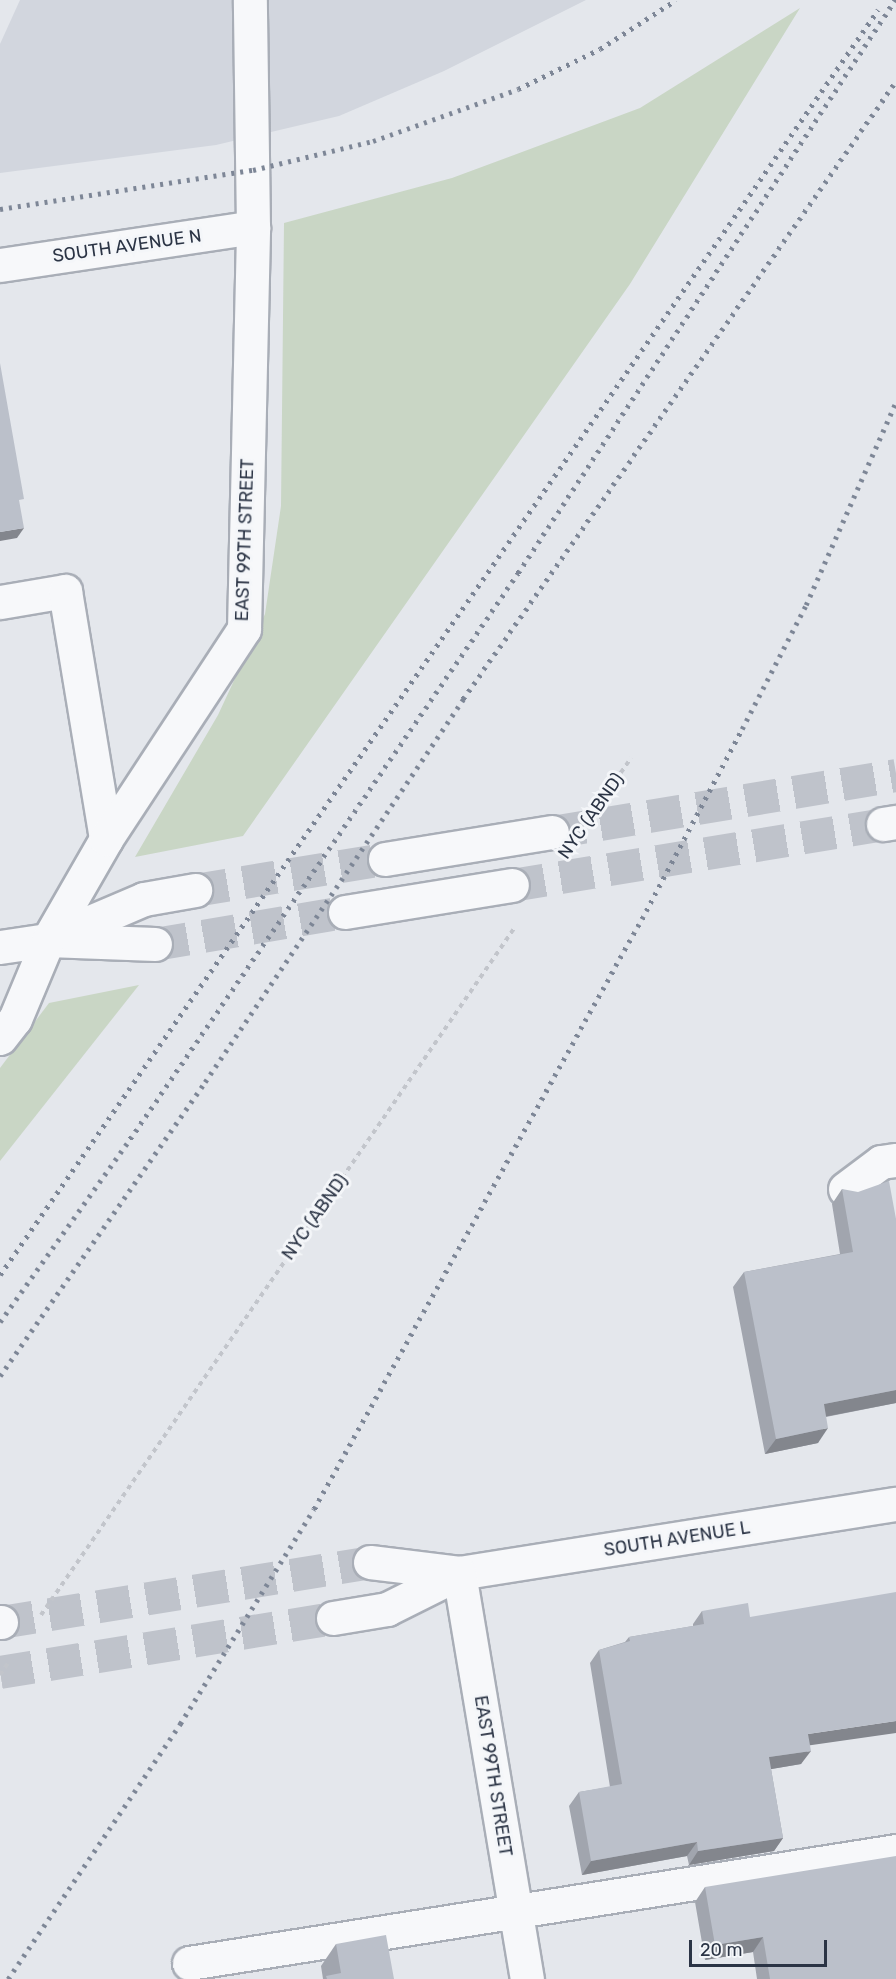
<!DOCTYPE html>
<html>
<head>
<meta charset="utf-8">
<style>
	body { margin:0 }
	#map { position:relative; width:896px; height:1979px; overflow:hidden; background:#e4e7ec; font-family:Rubik,sans-serif }
	div>[style] { position:absolute }
	.built>* { inset:0; background:#d2d6de }
	.green>* { inset:0; background:#c9d6c5 }
	.minor-tunnel>* { height:33px; margin-top:-16.5px; transform-origin:0; background:repeating-linear-gradient(90deg,#bfc3cb 0 33px,transparent 0 49px) }
	.path>* { height:4px; margin-top:-2px; transform-origin:0; background:repeating-linear-gradient(90deg,#c2c5cb 0 4.5px,transparent 0 9px) }
	.roads { filter:drop-shadow(2px 0 #a9aeb7) drop-shadow(-2px 0 #a9aeb7) drop-shadow(0 2px #a9aeb7) drop-shadow(0 -2px #a9aeb7) }
	.minor>* { height:33px; margin:-16.5px; padding:0 16.5px; transform-origin:16.5px; border-radius:16.5px; background:#f7f8fa }
	.rail>* { height:4.5px; margin-top:-2.25px; transform-origin:0; background:repeating-linear-gradient(90deg,#7d8696 0 3px,transparent 0 9px) }
	.wall>* { inset:0; background:#a1a5ae }
	.shaded-wall>* { inset:0; background:#83868d }
	.building>* { inset:0; background:#bbc0ca }
	span { translate:-50% -50%; white-space:nowrap; text-align:center; line-height:1.15; -webkit-text-stroke:6px #f4f6f9; paint-order:stroke }
	.street-label { font-size:18px; color:#2b3445 }
	.scale { position:absolute; left:689px; top:1940px; width:138px; height:27px; box-sizing:border-box; border:3px solid #2b3445; border-top:0; padding-left:8px; font-size:18px; line-height:21px; white-space:nowrap; color:#2b3445; -webkit-text-stroke:4px #f4f6f9; paint-order:stroke }
</style>
</head>
<body>
<div id="map">
	<div class="built">
		<i style="clip-path:polygon(20px 0,586px 0,444px 71px,339px 116px,216px 145px,0 173px,0 44px)"></i>
	</div>
	<div class="green">
		<i style="clip-path:polygon(800px 8px,630px 284px,243px 836px,135px 857px,218px 715px,265px 614px,281px 506px,284px 223px,452px 178px,640px 108px)"></i>
		<i style="clip-path:polygon(139px 985px,0 1161px,0 1068px,49px 1003px)"></i>
	</div>
	<div class="minor-tunnel">
		<i style="left:552px;top:832px;width:349px;rotate:-9.4deg"></i>
		<i style="left:512px;top:885px;width:376px;rotate:-9.3deg"></i>
		<i style="left:195px;top:890px;width:193px;rotate:-9.3deg"></i>
		<i style="left:155px;top:944px;width:193px;rotate:-9.6deg"></i>
		<i style="left:1px;top:1622px;width:374px;rotate:-9.2deg"></i>
		<i style="left:0;top:1672px;width:337px;rotate:-9.2deg"></i>
	</div>
	<div class="path">
		<i style="left:590px;top:817px;width:72px;rotate:-55.2deg"></i>
		<i style="left:41px;top:1615px;width:835px;rotate:-55.43deg"></i>
		<i style="left:0;top:1675px;width:14px;rotate:-56deg"></i>
	</div>
	<div class="roads">
		<div class="minor">
			<i style="left:0;top:265px;width:256px;rotate:-8.5deg"></i>
			<i style="left:0;top:602px;width:66px;rotate:-9.6deg"></i>
			<i style="left:65px;top:591px;width:251px;rotate:80.6deg"></i>
			<i style="left:883px;top:824px;width:13px;rotate:-9deg"></i>
			<i style="left:385px;top:859px;width:169px;rotate:-9.2deg"></i>
			<i style="left:345px;top:912px;width:169px;rotate:-9.2deg"></i>
			<i style="left:48px;top:940px;width:104px;rotate:-23.1deg"></i>
			<i style="left:144px;top:899px;width:52px;rotate:-10deg"></i>
			<i style="left:0;top:947px;width:49px;rotate:-8.3deg"></i>
			<i style="left:48px;top:940px;width:107px;rotate:2.1deg"></i>
			<i style="left:0;top:1038px;width:24px;rotate:-52deg"></i>
			<i style="left:15px;top:1019px;width:86px;rotate:-67.3deg"></i>
			<i style="left:48px;top:940px;width:116px;rotate:-60.1deg"></i>
			<i style="left:106px;top:839px;width:251px;rotate:-56.7deg"></i>
			<i style="left:244px;top:629px;width:402px;rotate:-88.7deg"></i>
			<i style="left:253px;top:227px;width:227px;rotate:-90.8deg"></i>
			<i style="left:845px;top:1189px;width:45px;rotate:-36.9deg"></i>
			<i style="left:881px;top:1162px;width:15px;rotate:-8deg"></i>
			<i style="left:370px;top:1562px;width:90px;rotate:7deg"></i>
			<i style="left:459px;top:1573px;width:442px;rotate:-9deg"></i>
			<i style="left:459px;top:1573px;width:412px;rotate:80.5deg"></i>
			<i style="left:333px;top:1618px;width:55px;rotate:-9.5deg"></i>
			<i style="left:387px;top:1609px;width:80px;rotate:-26.6deg"></i>
			<i style="left:0;top:1622px;width:1px"></i>
			<i style="left:189px;top:1963px;width:716px;rotate:-9deg"></i>
		</div>
	</div>
	<div class="rail">
		<i style="left:0;top:209px;width:256px;rotate:-8.8deg"></i>
		<i style="left:253px;top:170px;width:123px;rotate:-13.6deg"></i>
		<i style="left:373px;top:141px;width:154px;rotate:-19.7deg"></i>
		<i style="left:518px;top:89px;width:91px;rotate:-26deg"></i>
		<i style="left:600px;top:49px;width:90px;rotate:-32.8deg"></i>
		<i style="left:0;top:1275px;width:1540px;rotate:-55.24deg"></i>
		<i style="left:0;top:1322px;width:224px;rotate:-54.6deg"></i>
		<i style="left:130px;top:1139px;width:686px;rotate:-55.57deg"></i>
		<i style="left:518px;top:573px;width:686px;rotate:-56.66deg"></i>
		<i style="left:0;top:1376px;width:358px;rotate:-55.1deg"></i>
		<i style="left:205px;top:1082px;width:462px;rotate:-56deg"></i>
		<i style="left:463px;top:699px;width:755px;rotate:-54.98deg"></i>
		<i style="left:8px;top:1979px;width:308px;rotate:-56deg"></i>
		<i style="left:180px;top:1724px;width:253px;rotate:-58.1deg"></i>
		<i style="left:314px;top:1509px;width:684px;rotate:-60.96deg"></i>
		<i style="left:646px;top:911px;width:206px;rotate:-62.2deg"></i>
		<i style="left:742px;top:729px;width:140px;rotate:-62.7deg"></i>
		<i style="left:806px;top:605px;width:222px;rotate:-66.1deg"></i>
	</div>
	<div class="wall">
		<i style="clip-path:polygon(842px 1189px,896px 1219px,896px 1403px,826px 1417px,818px 1443px,765px 1454px,733px 1287px,744px 1272px,840px 1254px,832px 1204px)"></i>
		<i style="clip-path:polygon(702px 1611px,750px 1617px,810px 1746px,801px 1764px,771px 1769px,783px 1838px,774px 1851px,689px 1865px,687px 1856px,582px 1875px,569px 1806px,579px 1792px,610px 1787px,590px 1663px,599px 1650px,625px 1642px,629px 1637px,693px 1626px,693px 1624px)"></i>
		<i style="clip-path:polygon(705px 1887px,896px 1979px,757px 1979px,753px 1952px,705px 1960px,695px 1902px)"></i>
		<i style="clip-path:polygon(336px 1944px,394px 1979px,323px 1979px,321px 1966px)"></i>
	</div>
	<div class="shaded-wall">
		<i style="clip-path:polygon(24px 528px,17px 538px,0 541px,0 532px)"></i>
		<i style="clip-path:polygon(896px 1390px,896px 1403px,813px 1419px,824px 1404px)"></i>
		<i style="clip-path:polygon(828px 1428px,818px 1443px,765px 1454px,776px 1439px)"></i>
		<i style="clip-path:polygon(896px 1721px,896px 1733px,798px 1747px,808px 1734px)"></i>
		<i style="clip-path:polygon(811px 1751px,801px 1764px,760px 1771px,769px 1757px)"></i>
		<i style="clip-path:polygon(783px 1838px,774px 1851px,689px 1865px,698px 1851px)"></i>
		<i style="clip-path:polygon(697px 1842px,687px 1856px,582px 1875px,591px 1861px)"></i>
		<i style="clip-path:polygon(763px 1937px,753px 1952px,705px 1960px,715px 1945px)"></i>
	</div>
	<div class="building">
		<i style="clip-path:polygon(0 363px,24px 499px,19px 500px,24px 528px,0 532px)"></i>
		<i style="clip-path:polygon(889px 1181px,896px 1219px,896px 1390px,824px 1404px,828px 1428px,776px 1439px,744px 1272px,853px 1252px,842px 1189px,858px 1192px)"></i>
		<i style="clip-path:polygon(896px 1592px,896px 1721px,808px 1734px,811px 1751px,769px 1757px,783px 1838px,698px 1851px,697px 1842px,591px 1861px,579px 1792px,622px 1784px,599px 1650px,630px 1641px,629px 1637px,704px 1624px,702px 1611px,748px 1603px,750px 1617px)"></i>
		<i style="clip-path:polygon(896px 1856px,896px 1979px,770px 1979px,763px 1937px,715px 1945px,705px 1887px)"></i>
		<i style="clip-path:polygon(386px 1935px,394px 1979px,327px 1979px,326px 1976px,341px 1973px,336px 1944px)"></i>
	</div>
	<div class="street-label">
		<span style="left:127px;top:246px;rotate:-8deg">SOUTH AVENUE N</span>
		<span style="left:245px;top:540px;rotate:-88deg">EAST 99TH STREET</span>
		<span style="left:591px;top:816px;rotate:-55deg">NYC (ABND)</span>
		<span style="left:315px;top:1217px;rotate:-55deg">NYC (ABND)</span>
		<span style="left:677px;top:1539px;rotate:-9deg">SOUTH AVENUE L</span>
		<span style="left:493px;top:1776px;rotate:81deg">EAST 99TH STREET</span>
	</div>
	<div class="scale">20 m</div>
</div>
</body>
</html>
